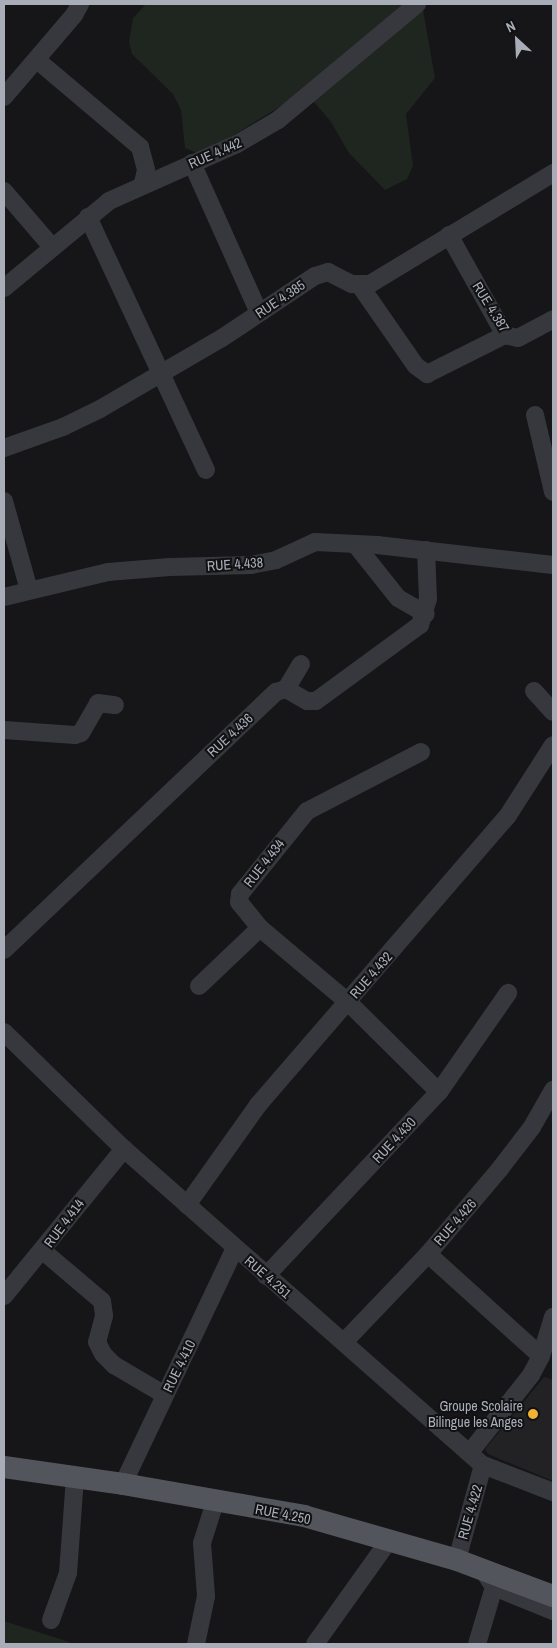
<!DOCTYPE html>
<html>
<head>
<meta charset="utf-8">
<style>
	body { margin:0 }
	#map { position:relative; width:557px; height:1648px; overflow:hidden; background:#161618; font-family:"Archivo Narrow",sans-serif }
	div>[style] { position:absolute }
	.built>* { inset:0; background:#222225 }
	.green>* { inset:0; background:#1e261f }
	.minor>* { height:18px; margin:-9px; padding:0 9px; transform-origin:9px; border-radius:9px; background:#37383d }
	.major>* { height:22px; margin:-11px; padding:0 11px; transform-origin:11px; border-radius:11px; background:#53555c }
	.dots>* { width:14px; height:14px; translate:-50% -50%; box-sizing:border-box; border:2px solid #111113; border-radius:50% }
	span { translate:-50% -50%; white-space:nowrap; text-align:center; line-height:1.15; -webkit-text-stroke:4px #111113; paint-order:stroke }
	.street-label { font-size:14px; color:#a8adb8 }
	.poi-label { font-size:14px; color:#a8adb8 }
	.right { translate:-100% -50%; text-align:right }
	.frame { position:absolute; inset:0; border:5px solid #a8adb8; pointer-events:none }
	.north { position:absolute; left:492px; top:15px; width:50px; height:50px; -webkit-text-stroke:4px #111113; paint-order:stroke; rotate:335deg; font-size:14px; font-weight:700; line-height:20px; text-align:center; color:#a8adb8 }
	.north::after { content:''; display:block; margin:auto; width:18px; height:22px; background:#a8adb8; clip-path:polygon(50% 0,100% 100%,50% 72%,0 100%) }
</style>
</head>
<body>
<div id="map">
	<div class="built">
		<i style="clip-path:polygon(544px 1377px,553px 1380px,553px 1481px,488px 1454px,485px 1449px)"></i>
	</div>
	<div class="green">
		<i style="clip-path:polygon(146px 4px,422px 4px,435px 78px,406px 114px,413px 166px,407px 179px,385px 190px,349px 153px,331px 122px,315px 103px,295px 97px,221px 143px,197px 153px,185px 148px,181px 110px,173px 94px,132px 54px,129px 42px,133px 18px)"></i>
		<i style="clip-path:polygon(4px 1621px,66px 1641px,72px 1644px,4px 1644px)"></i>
	</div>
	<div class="minor">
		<i style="left:37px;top:60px;width:135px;rotate:40.2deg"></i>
		<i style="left:140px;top:147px;width:24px;rotate:75deg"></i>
		<i style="left:146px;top:170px;width:13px;rotate:103deg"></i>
		<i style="left:4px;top:97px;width:108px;rotate:-49.5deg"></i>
		<i style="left:74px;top:15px;width:13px;rotate:-61deg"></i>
		<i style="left:192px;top:163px;width:164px;rotate:65.9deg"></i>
		<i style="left:4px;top:191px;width:74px;rotate:49.4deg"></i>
		<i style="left:88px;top:217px;width:279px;rotate:65deg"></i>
		<i style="left:449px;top:235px;width:115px;rotate:60.8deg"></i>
		<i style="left:505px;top:335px;width:13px;rotate:13deg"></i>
		<i style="left:518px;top:338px;width:40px;rotate:-28deg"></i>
		<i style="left:361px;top:287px;width:96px;rotate:55.2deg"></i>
		<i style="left:416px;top:366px;width:14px;rotate:36deg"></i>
		<i style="left:427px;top:374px;width:87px;rotate:-26.6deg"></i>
		<i style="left:4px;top:288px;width:136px;rotate:-39.6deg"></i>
		<i style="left:109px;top:201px;width:140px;rotate:-24deg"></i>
		<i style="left:237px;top:144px;width:48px;rotate:-30.3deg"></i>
		<i style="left:278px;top:120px;width:181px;rotate:-39.8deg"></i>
		<i style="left:535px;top:415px;width:79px;rotate:76.8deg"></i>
		<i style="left:4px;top:448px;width:63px;rotate:-19.6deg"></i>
		<i style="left:63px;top:427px;width:41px;rotate:-25.9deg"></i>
		<i style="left:100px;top:409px;width:141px;rotate:-30.2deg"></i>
		<i style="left:222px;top:338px;width:112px;rotate:-33.7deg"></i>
		<i style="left:315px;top:276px;width:14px;rotate:-17deg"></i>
		<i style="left:328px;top:272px;width:27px;rotate:27deg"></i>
		<i style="left:352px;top:284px;width:18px"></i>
		<i style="left:370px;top:284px;width:214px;rotate:-31.2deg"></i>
		<i style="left:4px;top:501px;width:92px;rotate:74.3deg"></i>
		<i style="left:355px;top:544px;width:69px;rotate:51.5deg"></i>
		<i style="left:398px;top:598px;width:32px;rotate:30deg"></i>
		<i style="left:4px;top:597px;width:107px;rotate:-13.5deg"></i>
		<i style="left:108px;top:572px;width:62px;rotate:-4.6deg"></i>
		<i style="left:170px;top:567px;width:81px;rotate:-1.4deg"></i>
		<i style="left:251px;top:565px;width:25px;rotate:-11deg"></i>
		<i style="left:276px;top:560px;width:43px;rotate:-24.8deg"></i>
		<i style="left:315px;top:542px;width:62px;rotate:2.8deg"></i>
		<i style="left:377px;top:545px;width:177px;rotate:6.5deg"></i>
		<i style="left:286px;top:689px;width:29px;rotate:-59deg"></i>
		<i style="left:534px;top:691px;width:28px;rotate:48deg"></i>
		<i style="left:4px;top:730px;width:71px;rotate:4deg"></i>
		<i style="left:75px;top:735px;width:6px;rotate:-18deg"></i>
		<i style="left:81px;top:733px;width:34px;rotate:-60deg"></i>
		<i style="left:98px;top:703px;width:17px;rotate:7deg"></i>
		<i style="left:421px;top:752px;width:128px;rotate:152.6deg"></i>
		<i style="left:307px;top:811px;width:107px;rotate:128.9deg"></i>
		<i style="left:240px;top:894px;width:8px;rotate:97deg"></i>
		<i style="left:239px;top:902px;width:33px;rotate:51deg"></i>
		<i style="left:260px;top:928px;width:115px;rotate:40.1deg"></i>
		<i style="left:348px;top:1002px;width:128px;rotate:44.7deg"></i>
		<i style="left:4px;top:950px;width:375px;rotate:-43.5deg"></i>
		<i style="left:276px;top:692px;width:10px;rotate:-17deg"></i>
		<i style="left:286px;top:689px;width:24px;rotate:30deg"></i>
		<i style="left:307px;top:701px;width:9px"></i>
		<i style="left:316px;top:701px;width:129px;rotate:-36.2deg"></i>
		<i style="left:420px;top:625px;width:27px;rotate:-73deg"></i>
		<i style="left:428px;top:599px;width:49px;rotate:-92.3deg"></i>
		<i style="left:199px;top:986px;width:84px;rotate:-43.6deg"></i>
		<i style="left:4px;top:1032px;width:168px;rotate:44.3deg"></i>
		<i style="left:124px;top:1149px;width:478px;rotate:41.4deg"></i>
		<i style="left:483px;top:1465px;width:75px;rotate:21.1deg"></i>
		<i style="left:187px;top:1205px;width:123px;rotate:-54.6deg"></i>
		<i style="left:258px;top:1105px;width:381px;rotate:-49.2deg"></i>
		<i style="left:507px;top:817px;width:85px;rotate:-57.4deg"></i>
		<i style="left:43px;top:1251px;width:77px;rotate:40.3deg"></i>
		<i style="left:102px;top:1301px;width:15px;rotate:82deg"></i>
		<i style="left:104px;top:1316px;width:27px;rotate:105deg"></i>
		<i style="left:97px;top:1342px;width:13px;rotate:63deg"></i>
		<i style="left:103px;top:1354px;width:16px;rotate:45deg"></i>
		<i style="left:114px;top:1365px;width:59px;rotate:30.5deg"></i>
		<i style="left:428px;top:1254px;width:152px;rotate:42.1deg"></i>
		<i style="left:266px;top:1276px;width:253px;rotate:-46.8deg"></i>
		<i style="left:439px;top:1092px;width:121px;rotate:-55.1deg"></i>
		<i style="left:4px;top:1296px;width:190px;rotate:-50.8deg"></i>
		<i style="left:344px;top:1342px;width:122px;rotate:-46.3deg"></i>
		<i style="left:428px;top:1254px;width:110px;rotate:-49.8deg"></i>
		<i style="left:499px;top:1170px;width:54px;rotate:-52.5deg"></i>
		<i style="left:532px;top:1127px;width:43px;rotate:-60.4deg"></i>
		<i style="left:471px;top:1451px;width:97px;rotate:-51.7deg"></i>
		<i style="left:531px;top:1375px;width:21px;rotate:-62deg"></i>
		<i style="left:541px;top:1356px;width:41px;rotate:-72.9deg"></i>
		<i style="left:123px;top:1484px;width:261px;rotate:-64.6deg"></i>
		<i style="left:457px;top:1560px;width:98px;rotate:-74.7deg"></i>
		<i style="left:483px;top:1570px;width:20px;rotate:57deg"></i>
		<i style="left:494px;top:1587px;width:64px;rotate:22.1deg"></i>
		<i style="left:51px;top:1620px;width:50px;rotate:-70.1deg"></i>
		<i style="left:68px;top:1573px;width:96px;rotate:-85.8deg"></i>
		<i style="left:196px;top:1644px;width:49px;rotate:-78.2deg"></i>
		<i style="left:206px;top:1596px;width:53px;rotate:-94.3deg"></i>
		<i style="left:202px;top:1543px;width:43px;rotate:-72.4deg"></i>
		<i style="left:315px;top:1644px;width:129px;rotate:-54.5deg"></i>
		<i style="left:477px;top:1644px;width:59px;rotate:-73.4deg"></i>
	</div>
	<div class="major">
		<i style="left:4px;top:1467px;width:120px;rotate:8.1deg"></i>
		<i style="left:123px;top:1484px;width:184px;rotate:10deg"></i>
		<i style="left:304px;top:1516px;width:159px;rotate:16deg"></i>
		<i style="left:457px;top:1560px;width:103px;rotate:20.6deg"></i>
	</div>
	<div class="dots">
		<i style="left:533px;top:1414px;background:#f2b134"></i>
	</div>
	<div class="street-label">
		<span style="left:215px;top:153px;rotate:-24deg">RUE 4.442</span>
		<span style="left:280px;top:299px;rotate:-34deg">RUE 4.385</span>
		<span style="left:491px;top:307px;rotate:58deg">RUE 4.387</span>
		<span style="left:235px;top:564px;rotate:-4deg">RUE 4.438</span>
		<span style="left:230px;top:735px;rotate:-43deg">RUE 4.436</span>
		<span style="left:264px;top:863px;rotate:-52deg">RUE 4.434</span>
		<span style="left:371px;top:975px;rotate:-49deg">RUE 4.432</span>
		<span style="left:394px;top:1140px;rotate:-47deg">RUE 4.430</span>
		<span style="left:455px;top:1222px;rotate:-49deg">RUE 4.426</span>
		<span style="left:64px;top:1223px;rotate:-53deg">RUE 4.414</span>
		<span style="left:268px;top:1277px;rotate:41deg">RUE 4.251</span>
		<span style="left:179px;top:1366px;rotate:-64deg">RUE 4.410</span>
		<span style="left:470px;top:1512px;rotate:-74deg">RUE 4.422</span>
		<span style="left:283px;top:1514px;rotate:11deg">RUE 4.250</span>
	</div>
	<div class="poi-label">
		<span class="right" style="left:523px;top:1414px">Groupe Scolaire<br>Bilingue les Anges</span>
	</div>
	<div class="frame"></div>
	<div class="north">N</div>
</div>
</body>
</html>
